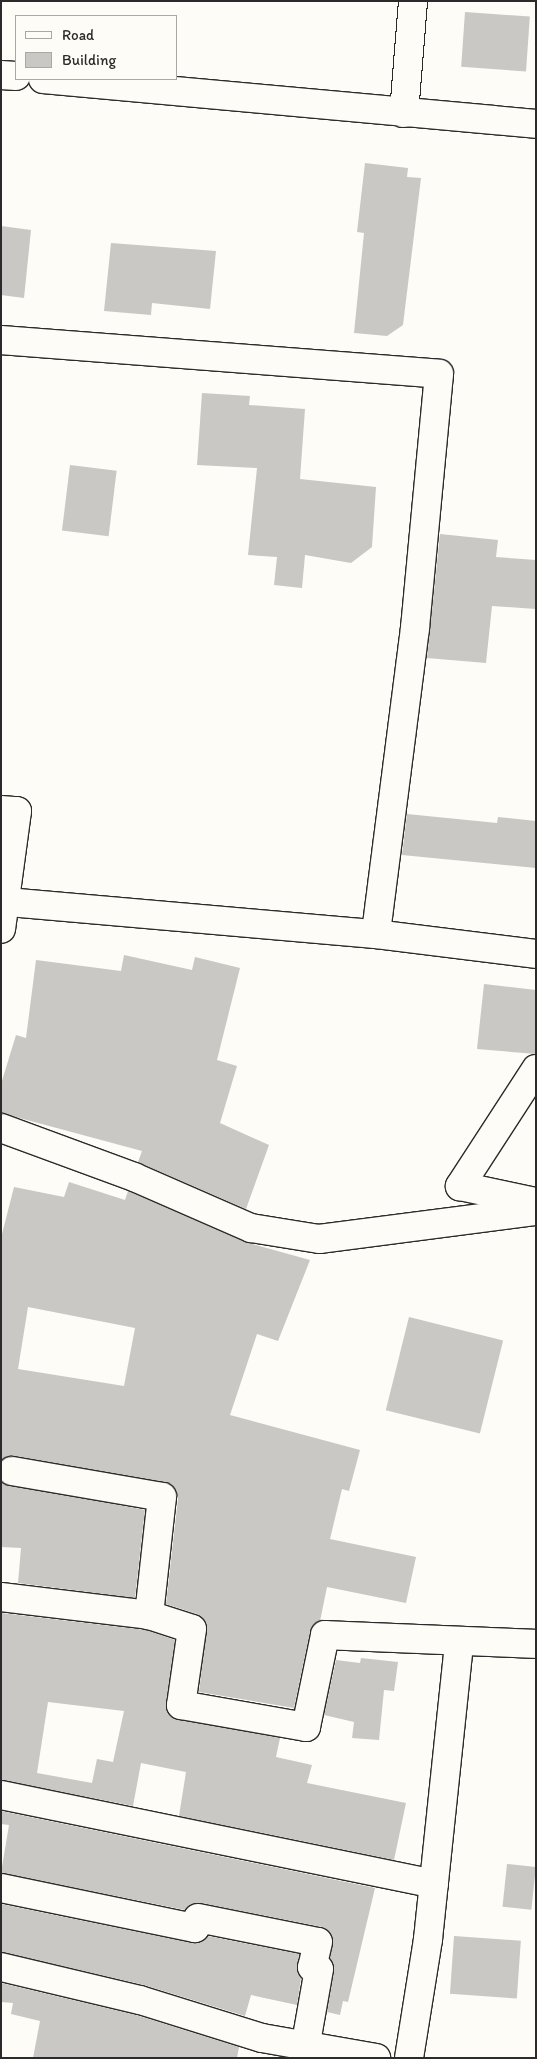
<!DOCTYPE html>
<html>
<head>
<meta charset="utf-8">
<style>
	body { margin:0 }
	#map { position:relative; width:537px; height:2059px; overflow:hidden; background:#fdfcf7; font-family:Itim,sans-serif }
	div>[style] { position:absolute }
	.building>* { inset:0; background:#c9c8c4; transform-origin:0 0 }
	.roads { filter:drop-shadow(1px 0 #2b2b2b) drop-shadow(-1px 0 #2b2b2b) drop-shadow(0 1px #2b2b2b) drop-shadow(0 -1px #2b2b2b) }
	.minor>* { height:28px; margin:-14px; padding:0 14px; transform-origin:14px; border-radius:14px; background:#fdfcf7 }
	span { translate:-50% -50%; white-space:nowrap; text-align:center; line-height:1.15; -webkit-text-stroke:4px #fdfcf7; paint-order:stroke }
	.frame { position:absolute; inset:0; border:2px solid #2b2b2b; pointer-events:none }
	.legend { position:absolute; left:15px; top:15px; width:162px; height:65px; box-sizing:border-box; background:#fdfcf7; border:1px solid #a9a8a5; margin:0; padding:6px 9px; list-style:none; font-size:15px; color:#2b2b2b }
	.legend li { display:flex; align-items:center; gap:10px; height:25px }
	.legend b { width:25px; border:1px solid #a9a8a5 }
</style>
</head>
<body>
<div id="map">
	<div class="building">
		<i style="left:465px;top:12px;width:65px;height:55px;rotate:4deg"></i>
		<i style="clip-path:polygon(365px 163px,408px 168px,407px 177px,421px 178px,403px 325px,387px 336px,354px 333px,364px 233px,357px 232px)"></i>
		<i style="clip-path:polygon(1px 226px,31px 230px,24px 298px,1px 295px)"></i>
		<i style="clip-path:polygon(111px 243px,216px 251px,210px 309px,152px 303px,151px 315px,104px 311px)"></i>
		<i style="clip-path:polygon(202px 393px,250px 396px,249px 405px,305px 409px,300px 479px,376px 487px,372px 547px,351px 563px,305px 555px,302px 588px,274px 585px,277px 557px,248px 555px,257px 468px,197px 465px)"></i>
		<i style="left:70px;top:465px;width:47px;height:66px;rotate:7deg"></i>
		<i style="clip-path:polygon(440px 534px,498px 540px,496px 557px,536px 560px,536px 609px,492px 606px,486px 663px,427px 658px)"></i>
		<i style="clip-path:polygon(407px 814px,497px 823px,498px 817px,536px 821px,536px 868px,402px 855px)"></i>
		<i style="clip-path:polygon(124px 955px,192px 970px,195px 957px,240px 968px,217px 1060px,237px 1066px,220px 1123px,269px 1145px,246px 1209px,138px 1162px,142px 1151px,1px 1113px,1px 1084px,16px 1035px,26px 1038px,36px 960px,121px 971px)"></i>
		<i style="clip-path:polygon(484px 984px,536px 990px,536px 1054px,477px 1049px)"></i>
		<i style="clip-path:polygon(evenodd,69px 1182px,125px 1200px,128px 1191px,245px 1242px,310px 1260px,278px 1341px,257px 1334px,230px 1415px,360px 1450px,349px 1491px,342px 1489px,330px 1539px,416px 1557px,406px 1603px,327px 1587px,320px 1621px,310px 1632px,294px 1708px,199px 1692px,207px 1624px,197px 1614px,166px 1604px,178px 1499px,172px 1485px,15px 1456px,1px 1460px,1px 1238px,14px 1187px,64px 1197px,69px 1182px,28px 1307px,135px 1328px,124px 1386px,18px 1369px,28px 1307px)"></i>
		<i style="left:409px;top:1317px;width:97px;height:96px;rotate:14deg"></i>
		<i style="clip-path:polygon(1px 1482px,145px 1510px,135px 1598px,18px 1583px,21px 1548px,1px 1547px)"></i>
		<i style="clip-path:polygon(evenodd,1px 1613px,146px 1630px,175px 1640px,166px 1703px,171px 1717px,280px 1738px,276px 1757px,312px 1765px,307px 1783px,406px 1803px,394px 1860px,179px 1816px,186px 1772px,141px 1763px,133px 1806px,1px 1780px,1px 1613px,48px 1702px,124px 1711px,113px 1762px,97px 1759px,92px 1783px,37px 1773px,48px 1702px)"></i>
		<i style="clip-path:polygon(361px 1658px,398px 1662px,394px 1691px,384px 1690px,379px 1740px,352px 1738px,354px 1722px,324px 1715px,336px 1660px,360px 1663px)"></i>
		<i style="clip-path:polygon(1px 1811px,375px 1888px,348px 2002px,343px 2001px,340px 2015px,327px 2012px,334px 1972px,330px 1958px,333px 1938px,322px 1927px,201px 1903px,185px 1910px,1px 1873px,9px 1825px,1px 1824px)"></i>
		<i style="left:507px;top:1864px;width:29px;height:43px;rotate:6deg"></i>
		<i style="clip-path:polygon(1px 1904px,192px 1943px,208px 1936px,299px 1954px,297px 1971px,301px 1978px,297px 2005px,251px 1995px,245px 2016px,144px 1985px,1px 1952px)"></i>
		<i style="left:454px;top:1936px;width:67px;height:58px;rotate:4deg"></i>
		<i style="clip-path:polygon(1px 1983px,136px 2015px,239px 2047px,237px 2058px,33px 2058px,40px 2021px,11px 2014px,13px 2003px,1px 2002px)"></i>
	</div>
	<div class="roads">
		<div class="minor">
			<i style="left:1px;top:75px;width:15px;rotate:4deg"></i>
			<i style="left:43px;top:79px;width:495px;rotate:5.2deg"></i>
			<i style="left:404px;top:113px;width:112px;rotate:-85.4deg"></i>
			<i style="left:1px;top:340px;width:439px;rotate:4.4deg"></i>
			<i style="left:439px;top:374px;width:255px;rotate:95.4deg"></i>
			<i style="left:415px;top:628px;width:308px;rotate:97.3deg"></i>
			<i style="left:1px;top:810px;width:16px;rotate:4deg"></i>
			<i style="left:17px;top:811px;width:119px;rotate:97.7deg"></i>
			<i style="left:8px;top:902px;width:369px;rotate:5deg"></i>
			<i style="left:376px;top:934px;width:161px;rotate:7.1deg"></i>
			<i style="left:536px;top:1069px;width:140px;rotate:123deg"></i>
			<i style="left:460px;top:1186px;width:78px;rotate:11.9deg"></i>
			<i style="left:1px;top:1128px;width:142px;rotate:20.2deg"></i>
			<i style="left:134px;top:1177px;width:128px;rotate:23.6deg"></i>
			<i style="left:251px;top:1228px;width:69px;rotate:9.2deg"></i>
			<i style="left:319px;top:1239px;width:219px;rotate:-7.4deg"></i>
			<i style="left:12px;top:1471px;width:152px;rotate:9.8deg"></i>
			<i style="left:162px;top:1497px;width:119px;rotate:96.3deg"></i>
			<i style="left:1px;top:1597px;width:149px;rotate:6.9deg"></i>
			<i style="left:149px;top:1615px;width:45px;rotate:18deg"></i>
			<i style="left:192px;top:1629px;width:77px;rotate:98.2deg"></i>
			<i style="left:181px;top:1705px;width:127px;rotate:10deg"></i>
			<i style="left:306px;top:1727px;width:94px;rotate:-78.3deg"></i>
			<i style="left:325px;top:1635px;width:211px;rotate:2.4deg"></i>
			<i style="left:1px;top:1795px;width:442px;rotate:11.6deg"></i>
			<i style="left:1px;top:1888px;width:198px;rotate:11.7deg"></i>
			<i style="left:195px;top:1928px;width:10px;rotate:-73deg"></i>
			<i style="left:198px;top:1918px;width:122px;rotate:11.3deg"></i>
			<i style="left:318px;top:1942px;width:26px;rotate:103deg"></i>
			<i style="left:312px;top:1967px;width:7px;rotate:16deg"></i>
			<i style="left:319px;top:1969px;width:75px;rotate:100deg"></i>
			<i style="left:1px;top:1967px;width:143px;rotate:13.4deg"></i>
			<i style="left:140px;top:2000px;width:128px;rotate:17.3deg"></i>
			<i style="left:262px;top:2038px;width:116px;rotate:10deg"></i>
			<i style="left:409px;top:2058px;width:121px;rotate:-80.9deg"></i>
			<i style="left:428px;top:1939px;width:299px;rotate:-84deg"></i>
		</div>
	</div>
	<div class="frame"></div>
	<ul class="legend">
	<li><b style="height:6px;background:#fdfcf7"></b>Road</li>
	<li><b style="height:14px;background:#c9c8c4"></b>Building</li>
	</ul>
</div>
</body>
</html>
